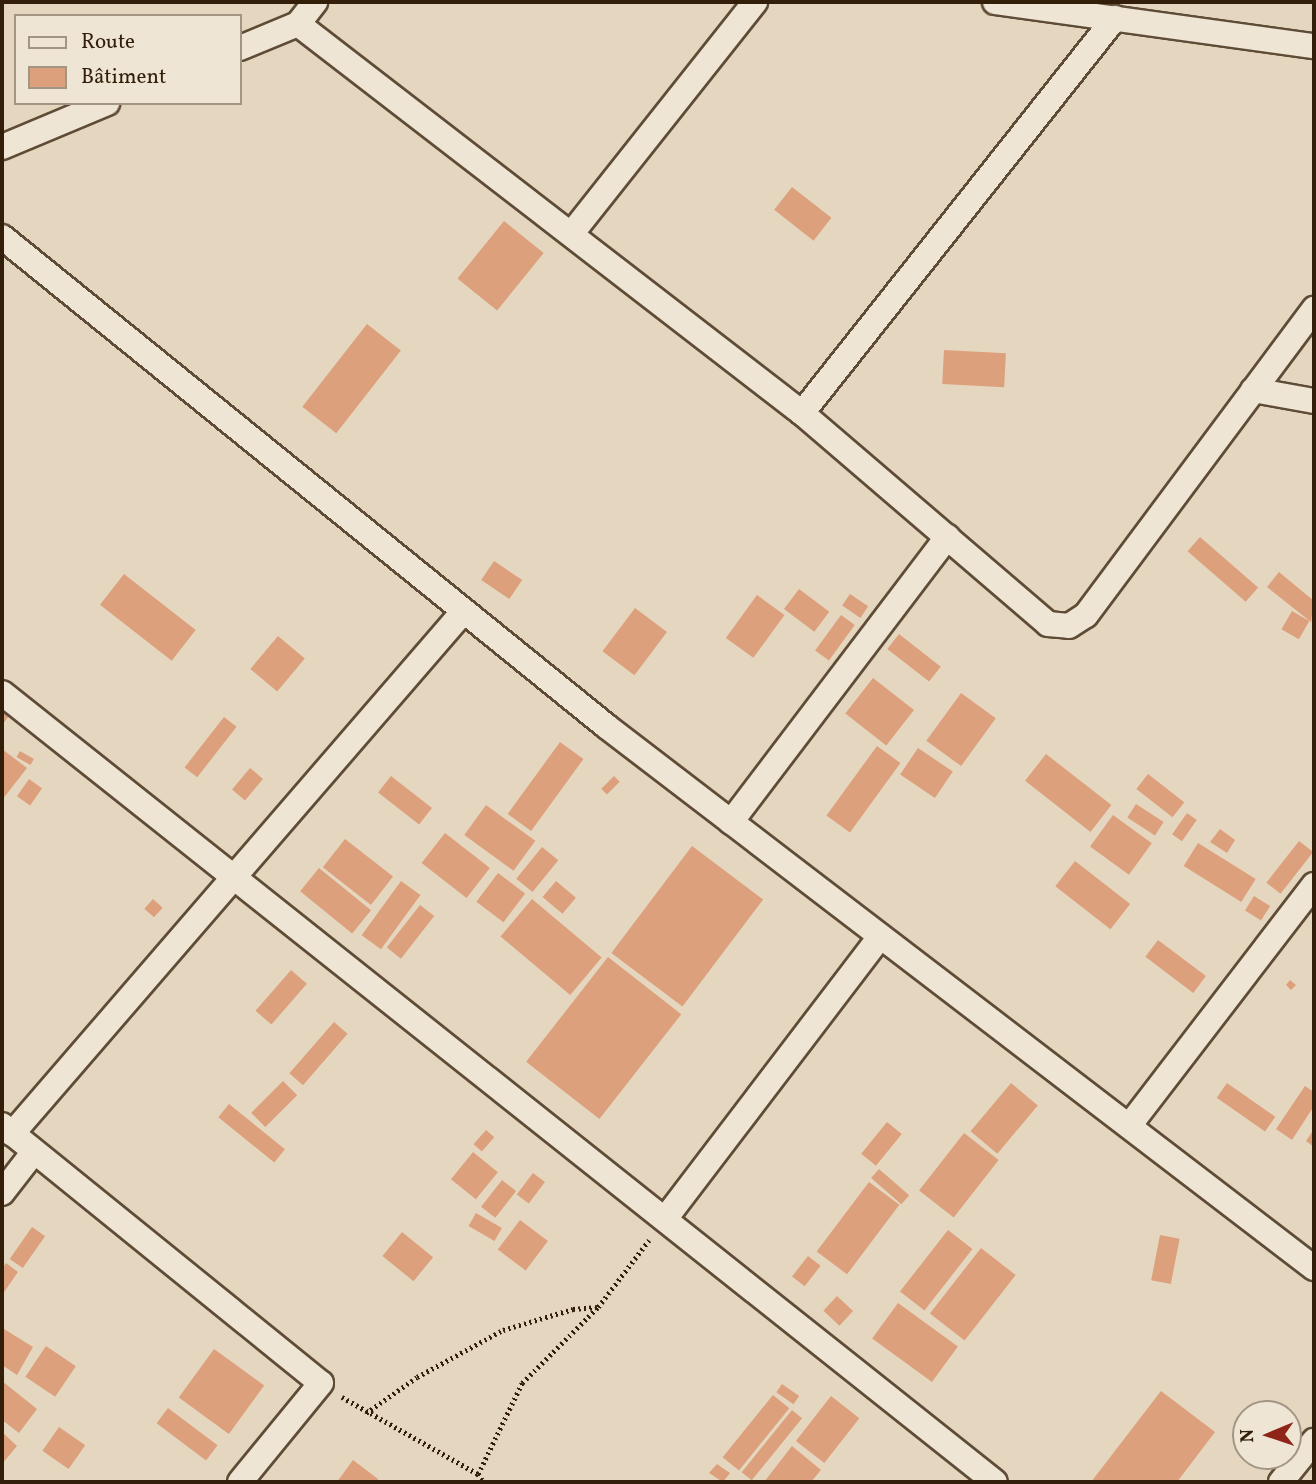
<!DOCTYPE html>
<html>
<head>
<meta charset="utf-8">
<style>
	body { margin:0 }
	#map { position:relative; width:1316px; height:1484px; overflow:hidden; background:#e5d7bf; font-family:Vollkorn,serif }
	div>[style] { position:absolute }
	.building>* { inset:0; background:#dda07d; transform-origin:0 0 }
	.path>* { height:4.5px; margin-top:-2.25px; transform-origin:0; background:repeating-linear-gradient(90deg,#321e09 0 2px,transparent 0 5.5px) }
	.roads { filter:drop-shadow(2px 0 #5f4c36) drop-shadow(-2px 0 #5f4c36) drop-shadow(0 2px #5f4c36) drop-shadow(0 -2px #5f4c36) }
	.minor>* { height:24px; margin:-12px; padding:0 12px; transform-origin:12px; border-radius:12px; background:#eee5d5 }
	span { translate:-50% -50%; white-space:nowrap; text-align:center; line-height:1.15; -webkit-text-stroke:5px #eee5d5; paint-order:stroke }
	.frame { position:absolute; inset:0; border:4px solid #321e09; pointer-events:none }
	.legend { position:absolute; left:14px; top:14px; width:228px; height:91px; box-sizing:border-box; background:#eee5d5; border:2px solid #a39583; margin:0; padding:9px 12px; list-style:none; font-size:21px; color:#321e09 }
	.legend li { display:flex; align-items:center; gap:14px; height:35px }
	.legend b { width:35px; border:2px solid #a39583 }
	.north { position:absolute; left:1232px; top:1400px; width:70px; height:70px; box-sizing:border-box; background:#eee5d5; border:2px solid #a39583; border-radius:50%; rotate:268deg; font-size:19px; font-weight:700; line-height:28px; text-align:center; color:#321e09 }
	.north::after { content:''; display:block; margin:auto; width:24px; height:32px; background:#8f2418; clip-path:polygon(50% 0,100% 100%,50% 72%,0 100%) }
</style>
</head>
<body>
<div id="map">
	<div class="building">
		<i style="left:792px;top:187px;width:50px;height:29px;rotate:38deg"></i>
		<i style="left:504px;top:221px;width:51px;height:74px;rotate:39deg"></i>
		<i style="left:367px;top:324px;width:43px;height:105px;rotate:38deg"></i>
		<i style="left:944px;top:350px;width:62px;height:34px;rotate:3deg"></i>
		<i style="left:1200px;top:537px;width:77px;height:19px;rotate:41deg"></i>
		<i style="left:494px;top:561px;width:34px;height:23px;rotate:34deg"></i>
		<i style="clip-path:polygon(1279px 572px,1314px 601px,1311px 622px,1267px 587px)"></i>
		<i style="left:124px;top:574px;width:91px;height:39px;rotate:38deg"></i>
		<i style="left:799px;top:589px;width:38px;height:25px;rotate:37deg"></i>
		<i style="left:850px;top:594px;width:22px;height:14px;rotate:34deg"></i>
		<i style="left:757px;top:595px;width:34px;height:53px;rotate:36deg"></i>
		<i style="left:635px;top:608px;width:40px;height:54px;rotate:37deg"></i>
		<i style="left:1292px;top:611px;width:20px;height:21px;rotate:30deg"></i>
		<i style="left:841px;top:615px;width:17px;height:44px;rotate:36deg"></i>
		<i style="left:899px;top:634px;width:53px;height:19px;rotate:38deg"></i>
		<i style="left:278px;top:636px;width:35px;height:43px;rotate:40deg"></i>
		<i style="left:873px;top:678px;width:52px;height:45px;rotate:38deg"></i>
		<i style="left:961px;top:693px;width:43px;height:59px;rotate:36deg"></i>
		<i style="clip-path:polygon(2px 710px,9px 716px,2px 725px)"></i>
		<i style="left:224px;top:717px;width:16px;height:64px;rotate:38deg"></i>
		<i style="left:560px;top:742px;width:29px;height:89px;rotate:36deg"></i>
		<i style="left:877px;top:746px;width:29px;height:86px;rotate:36deg"></i>
		<i style="left:918px;top:748px;width:42px;height:32px;rotate:34deg"></i>
		<i style="clip-path:polygon(2px 749px,27px 768px,2px 800px)"></i>
		<i style="left:20px;top:751px;width:16px;height:7px;rotate:30deg"></i>
		<i style="left:1046px;top:754px;width:83px;height:34px;rotate:38deg"></i>
		<i style="left:250px;top:768px;width:17px;height:28px;rotate:40deg"></i>
		<i style="left:1148px;top:774px;width:46px;height:19px;rotate:38deg"></i>
		<i style="left:391px;top:776px;width:52px;height:21px;rotate:38deg"></i>
		<i style="left:614px;top:776px;width:8px;height:18px;rotate:45deg"></i>
		<i style="left:29px;top:779px;width:16px;height:21px;rotate:35deg"></i>
		<i style="left:1136px;top:804px;width:33px;height:16px;rotate:33deg"></i>
		<i style="left:486px;top:805px;width:61px;height:37px;rotate:36deg"></i>
		<i style="left:1187px;top:813px;width:12px;height:26px;rotate:35deg"></i>
		<i style="left:1113px;top:815px;width:48px;height:39px;rotate:36deg"></i>
		<i style="clip-path:polygon(1220px 829px,1235px 840px,1227px 853px,1210px 842px)"></i>
		<i style="left:445px;top:833px;width:57px;height:38px;rotate:38deg"></i>
		<i style="left:345px;top:839px;width:61px;height:36px;rotate:38deg"></i>
		<i style="left:1299px;top:841px;width:18px;height:53px;rotate:38deg"></i>
		<i style="left:1198px;top:843px;width:68px;height:27px;rotate:32deg"></i>
		<i style="left:692px;top:846px;width:89px;height:134px;rotate:37deg"></i>
		<i style="left:542px;top:847px;width:21px;height:41px;rotate:39deg"></i>
		<i style="left:1075px;top:861px;width:70px;height:32px;rotate:38deg"></i>
		<i style="left:319px;top:868px;width:67px;height:30px;rotate:39deg"></i>
		<i style="left:498px;top:873px;width:34px;height:36px;rotate:37deg"></i>
		<i style="left:401px;top:881px;width:24px;height:67px;rotate:36deg"></i>
		<i style="left:556px;top:881px;width:26px;height:21px;rotate:40deg"></i>
		<i style="left:1254px;top:896px;width:19px;height:17px;rotate:32deg"></i>
		<i style="left:153px;top:899px;width:13px;height:13px;rotate:42deg"></i>
		<i style="left:532px;top:899px;width:91px;height:49px;rotate:40deg"></i>
		<i style="left:420px;top:905px;width:18px;height:54px;rotate:38deg"></i>
		<i style="left:1158px;top:940px;width:60px;height:21px;rotate:37deg"></i>
		<i style="left:608px;top:957px;width:93px;height:133px;rotate:38deg"></i>
		<i style="left:291px;top:970px;width:21px;height:54px;rotate:41deg"></i>
		<i style="clip-path:polygon(1290px 980px,1296px 985px,1291px 990px,1286px 985px)"></i>
		<i style="left:334px;top:1022px;width:18px;height:68px;rotate:41deg"></i>
		<i style="left:283px;top:1081px;width:20px;height:45px;rotate:45deg"></i>
		<i style="left:1011px;top:1083px;width:35px;height:63px;rotate:40deg"></i>
		<i style="left:1227px;top:1083px;width:59px;height:18px;rotate:35deg"></i>
		<i style="clip-path:polygon(1305px 1086px,1314px 1092px,1314px 1106px,1292px 1140px,1276px 1129px)"></i>
		<i style="left:229px;top:1104px;width:72px;height:17px;rotate:39deg"></i>
		<i style="left:887px;top:1122px;width:19px;height:41px;rotate:39deg"></i>
		<i style="clip-path:polygon(1314px 1129px,1314px 1147px,1306px 1141px)"></i>
		<i style="left:486px;top:1130px;width:11px;height:19px;rotate:41deg"></i>
		<i style="left:964px;top:1133px;width:44px;height:73px;rotate:38deg"></i>
		<i style="left:473px;top:1152px;width:32px;height:35px;rotate:39deg"></i>
		<i style="left:879px;top:1169px;width:40px;height:12px;rotate:41deg"></i>
		<i style="left:533px;top:1173px;width:15px;height:27px;rotate:37deg"></i>
		<i style="left:502px;top:1180px;width:18px;height:34px;rotate:38deg"></i>
		<i style="left:869px;top:1182px;width:38px;height:87px;rotate:37deg"></i>
		<i style="left:476px;top:1213px;width:30px;height:15px;rotate:30deg"></i>
		<i style="left:520px;top:1220px;width:35px;height:37px;rotate:37deg"></i>
		<i style="left:32px;top:1227px;width:16px;height:39px;rotate:35deg"></i>
		<i style="left:948px;top:1230px;width:31px;height:78px;rotate:38deg"></i>
		<i style="left:402px;top:1232px;width:40px;height:31px;rotate:39deg"></i>
		<i style="left:1160px;top:1235px;width:20px;height:46px;rotate:11deg"></i>
		<i style="left:981px;top:1248px;width:44px;height:83px;rotate:38deg"></i>
		<i style="left:808px;top:1256px;width:16px;height:26px;rotate:38deg"></i>
		<i style="clip-path:polygon(6px 1263px,18px 1272px,2px 1295px,2px 1269px)"></i>
		<i style="left:837px;top:1296px;width:22px;height:20px;rotate:43deg"></i>
		<i style="left:898px;top:1303px;width:74px;height:44px;rotate:36deg"></i>
		<i style="clip-path:polygon(4px 1329px,33px 1347px,17px 1375px,2px 1365px)"></i>
		<i style="left:46px;top:1346px;width:36px;height:37px;rotate:34deg"></i>
		<i style="left:214px;top:1349px;width:62px;height:60px;rotate:36deg"></i>
		<i style="clip-path:polygon(2px 1381px,37px 1409px,19px 1433px,2px 1420px)"></i>
		<i style="left:782px;top:1384px;width:21px;height:10px;rotate:35deg"></i>
		<i style="clip-path:polygon(1161px 1391px,1215px 1432px,1177px 1482px,1091px 1482px)"></i>
		<i style="left:773px;top:1395px;width:21px;height:80px;rotate:39deg"></i>
		<i style="left:831px;top:1396px;width:36px;height:57px;rotate:38deg"></i>
		<i style="left:168px;top:1408px;width:62px;height:19px;rotate:37deg"></i>
		<i style="left:792px;top:1410px;width:13px;height:80px;rotate:39deg"></i>
		<i style="left:59px;top:1427px;width:32px;height:29px;rotate:35deg"></i>
		<i style="clip-path:polygon(2px 1432px,17px 1446px,2px 1464px)"></i>
		<i style="clip-path:polygon(792px 1446px,821px 1470px,811px 1482px,764px 1482px)"></i>
		<i style="clip-path:polygon(353px 1460px,378px 1479px,376px 1482px,337px 1482px)"></i>
		<i style="clip-path:polygon(717px 1464px,730px 1473px,723px 1482px,709px 1473px)"></i>
	</div>
	<div class="path">
		<i style="left:342px;top:1397px;width:156px;rotate:29.5deg"></i>
		<i style="left:478px;top:1474px;width:10px;rotate:53deg"></i>
		<i style="left:366px;top:1413px;width:62px;rotate:-35.2deg"></i>
		<i style="left:417px;top:1377px;width:98px;rotate:-28.7deg"></i>
		<i style="left:503px;top:1330px;width:73px;rotate:-16.7deg"></i>
		<i style="left:573px;top:1309px;width:24px;rotate:-5deg"></i>
		<i style="left:478px;top:1474px;width:101px;rotate:-64.2deg"></i>
		<i style="left:522px;top:1383px;width:107px;rotate:-45deg"></i>
		<i style="left:598px;top:1307px;width:84px;rotate:-52.7deg"></i>
	</div>
	<div class="roads">
		<div class="minor">
			<i style="left:995px;top:2px;width:322px;rotate:7.9deg"></i>
			<i style="left:298px;top:24px;width:637px;rotate:37.66deg"></i>
			<i style="left:802px;top:413px;width:324px;rotate:40.6deg"></i>
			<i style="left:1048px;top:624px;width:21px;rotate:5deg"></i>
			<i style="left:1069px;top:626px;width:20px;rotate:-33deg"></i>
			<i style="left:1086px;top:615px;width:382px;rotate:-53.3deg"></i>
			<i style="left:240px;top:48px;width:63px;rotate:-22.5deg"></i>
			<i style="left:298px;top:24px;width:28px;rotate:-52deg"></i>
			<i style="left:2px;top:147px;width:114px;rotate:-22.7deg"></i>
			<i style="left:572px;top:233px;width:295px;rotate:-51.6deg"></i>
			<i style="left:2px;top:237px;width:777px;rotate:38.99deg"></i>
			<i style="left:606px;top:726px;width:892px;rotate:37.44deg"></i>
			<i style="left:1253px;top:390px;width:62px;rotate:10.2deg"></i>
			<i style="left:802px;top:413px;width:504px;rotate:-51.61deg"></i>
			<i style="left:2px;top:693px;width:1268px;rotate:38.47deg"></i>
			<i style="left:731px;top:822px;width:358px;rotate:-52.8deg"></i>
			<i style="left:2px;top:1125px;width:410px;rotate:39deg"></i>
			<i style="left:321px;top:1383px;width:128px;rotate:129.3deg"></i>
			<i style="left:1129px;top:1126px;width:304px;rotate:-52.5deg"></i>
			<i style="left:12px;top:1134px;width:688px;rotate:-49.18deg"></i>
			<i style="left:2px;top:1193px;width:51px;rotate:-52.2deg"></i>
			<i style="left:665px;top:1219px;width:352px;rotate:-52.7deg"></i>
			<i style="left:1281px;top:1482px;width:53px;rotate:-51.2deg"></i>
		</div>
	</div>
	<div class="frame"></div>
	<ul class="legend">
	<li><b style="height:9px;background:#eee5d5"></b>Route</li>
	<li><b style="height:19px;background:#dda07d"></b>Bâtiment</li>
	</ul>
	<div class="north">N</div>
</div>
</body>
</html>
